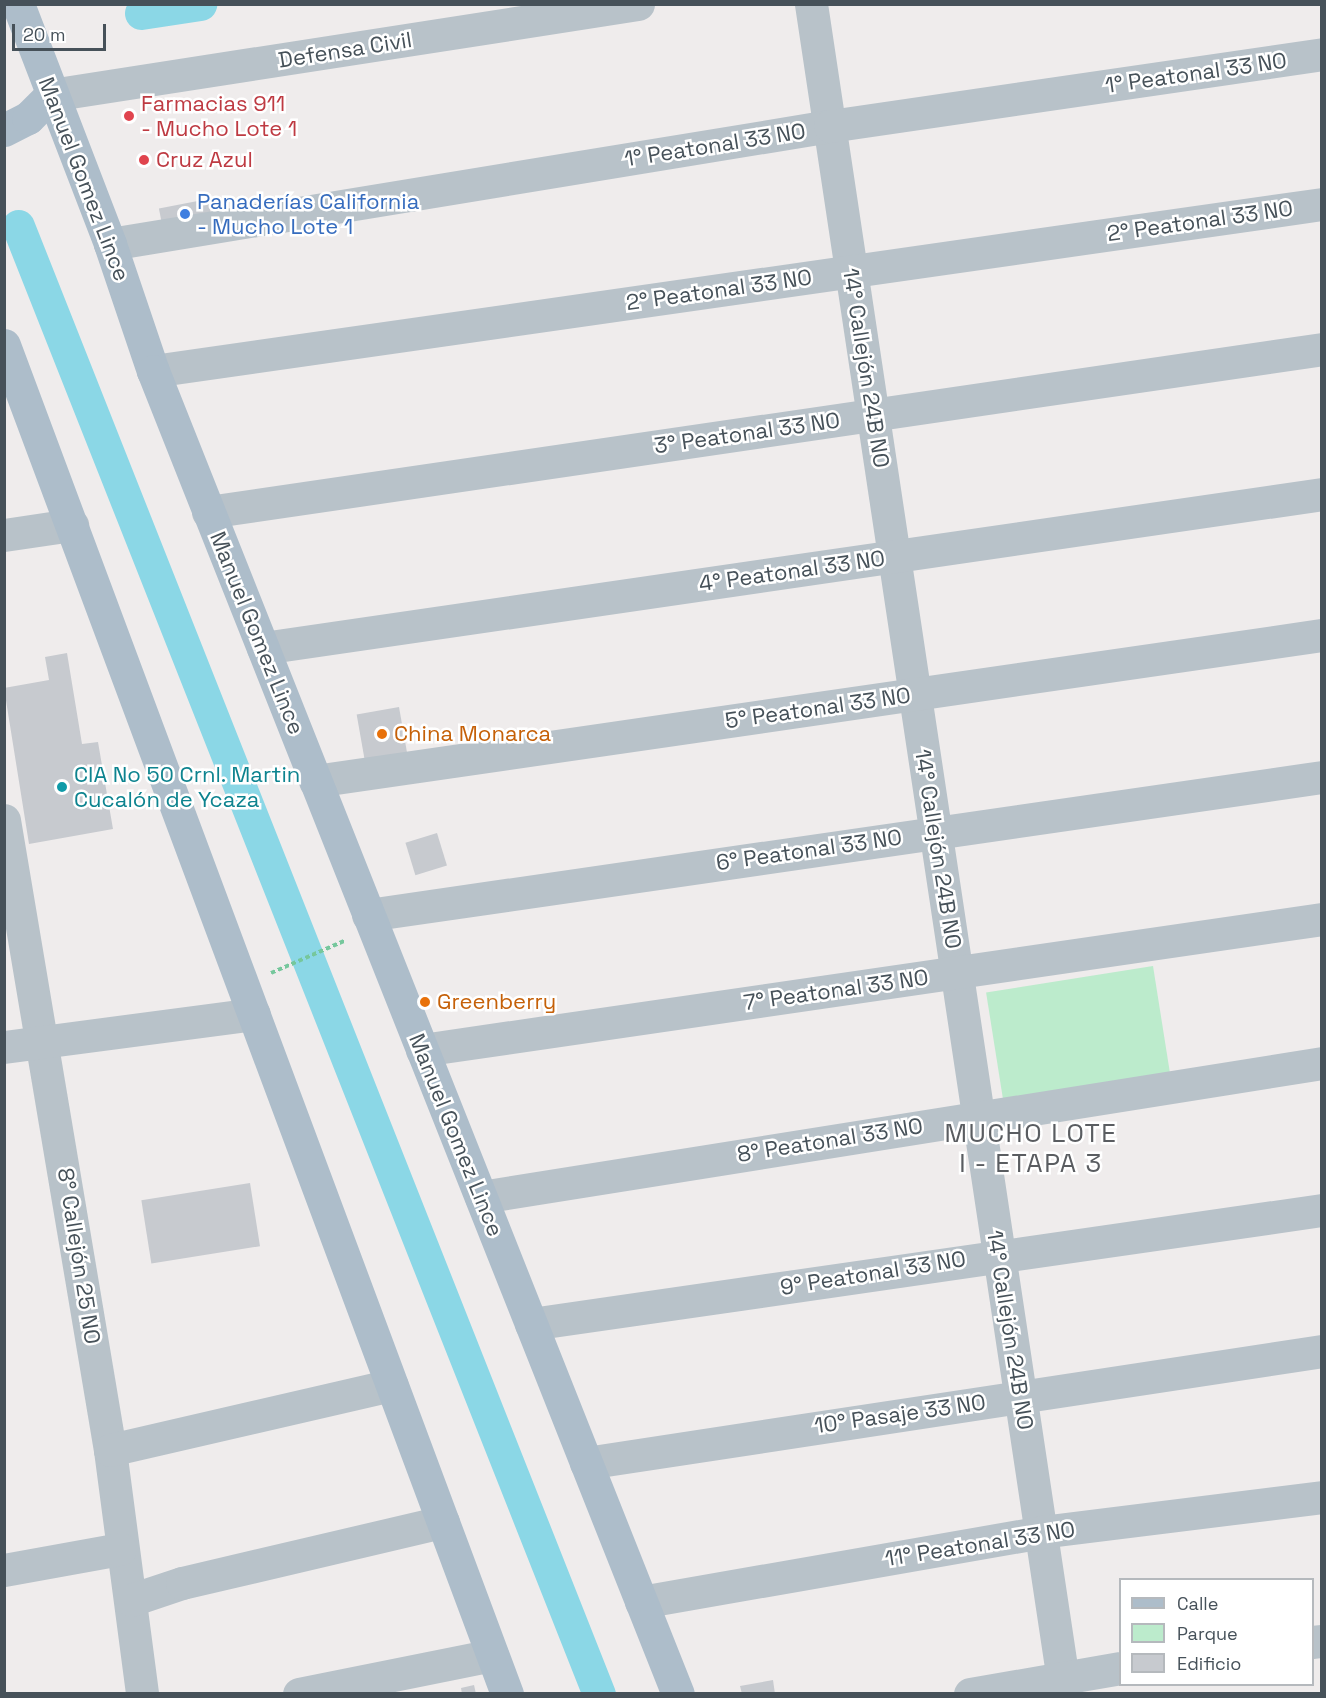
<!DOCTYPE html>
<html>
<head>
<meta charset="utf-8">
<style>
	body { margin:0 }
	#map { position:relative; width:1326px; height:1698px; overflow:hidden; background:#efecec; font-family:"Space Grotesk",sans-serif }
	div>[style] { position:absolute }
	.green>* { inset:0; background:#bcebcc; transform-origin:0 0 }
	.canal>* { height:33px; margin:-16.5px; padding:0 16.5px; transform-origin:16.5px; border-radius:16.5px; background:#8bd7e6 }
	.building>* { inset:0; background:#c7cacf; transform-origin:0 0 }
	.path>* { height:4px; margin-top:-2px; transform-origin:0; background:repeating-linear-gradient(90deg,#76c79c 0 4.5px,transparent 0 7.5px) }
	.minor>* { height:33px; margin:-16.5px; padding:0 16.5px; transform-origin:16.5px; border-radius:16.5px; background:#b8c2c9 }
	.major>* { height:33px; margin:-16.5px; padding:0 16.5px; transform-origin:16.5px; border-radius:16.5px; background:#adbdca }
	.dots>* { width:16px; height:16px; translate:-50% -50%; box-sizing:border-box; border:3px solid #fff; border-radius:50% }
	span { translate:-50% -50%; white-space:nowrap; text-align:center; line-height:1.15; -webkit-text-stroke:5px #fff; paint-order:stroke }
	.street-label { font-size:22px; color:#465159 }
	.health-label { font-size:22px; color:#be3a42 }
	.left { translate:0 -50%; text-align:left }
	.shop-label { font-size:22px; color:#366cbe }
	.food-label { font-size:22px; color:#c56008 }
	.culture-label { font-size:22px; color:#0d838f }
	.quarter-label { font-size:26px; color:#5a5d61; letter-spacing:1.5px }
	.frame { position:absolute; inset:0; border:6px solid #465159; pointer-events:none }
	.legend { position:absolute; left:1119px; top:1578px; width:195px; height:108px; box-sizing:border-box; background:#fff; border:2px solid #b5b9bd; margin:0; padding:8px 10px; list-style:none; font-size:18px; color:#465159 }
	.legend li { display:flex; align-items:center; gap:12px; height:30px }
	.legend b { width:30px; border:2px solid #b5b9bd }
	.scale { position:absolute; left:12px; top:24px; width:94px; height:27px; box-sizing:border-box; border:3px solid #465159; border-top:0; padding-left:8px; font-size:18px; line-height:21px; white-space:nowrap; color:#465159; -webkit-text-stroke:4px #fff; paint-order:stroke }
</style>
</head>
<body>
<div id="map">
	<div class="green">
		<i style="left:1153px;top:966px;width:112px;height:169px;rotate:81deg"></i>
	</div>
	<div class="canal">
		<i style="left:141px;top:13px;width:60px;rotate:-8.7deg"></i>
		<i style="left:18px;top:226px;width:1579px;rotate:68.41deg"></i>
	</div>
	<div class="building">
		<i style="left:208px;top:199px;width:21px;height:50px;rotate:79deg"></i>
		<i style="clip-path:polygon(67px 653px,82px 744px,98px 742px,113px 829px,29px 844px,4px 688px,49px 680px,45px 657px)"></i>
		<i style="left:399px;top:707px;width:48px;height:43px;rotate:80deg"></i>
		<i style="left:437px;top:833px;width:34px;height:33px;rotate:73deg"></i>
		<i style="left:250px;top:1183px;width:64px;height:110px;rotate:81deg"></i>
		<i style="clip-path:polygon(773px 1680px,775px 1694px,742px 1694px,740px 1686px)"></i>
		<i style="clip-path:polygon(474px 1685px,476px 1694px,462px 1694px,461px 1688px)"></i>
	</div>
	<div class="path">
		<i style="left:271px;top:973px;width:80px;rotate:-23.7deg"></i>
	</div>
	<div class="minor">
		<i style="left:811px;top:4px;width:1709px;rotate:81.45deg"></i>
		<i style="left:51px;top:95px;width:594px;rotate:-8.81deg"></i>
		<i style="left:110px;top:244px;width:730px;rotate:-9.31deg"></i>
		<i style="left:830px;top:126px;width:497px;rotate:-8.3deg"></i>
		<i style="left:153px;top:371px;width:1181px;rotate:-8.13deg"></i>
		<i style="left:208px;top:512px;width:1126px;rotate:-8.32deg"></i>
		<i style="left:4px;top:535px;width:69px;rotate:-8.4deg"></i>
		<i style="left:263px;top:648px;width:1070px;rotate:-8.27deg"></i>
		<i style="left:315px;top:781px;width:1018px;rotate:-8.25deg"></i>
		<i style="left:4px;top:820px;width:639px;rotate:80.45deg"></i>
		<i style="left:110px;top:1450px;width:246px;rotate:82.5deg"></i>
		<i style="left:368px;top:915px;width:964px;rotate:-8.23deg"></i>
		<i style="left:4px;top:1047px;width:252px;rotate:-7.5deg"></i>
		<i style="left:422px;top:1050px;width:909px;rotate:-8.28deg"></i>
		<i style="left:481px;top:1197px;width:852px;rotate:-9.05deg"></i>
		<i style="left:531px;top:1324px;width:799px;rotate:-8.2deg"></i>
		<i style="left:110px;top:1450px;width:289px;rotate:-13deg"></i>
		<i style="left:586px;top:1463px;width:744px;rotate:-8.65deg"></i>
		<i style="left:4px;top:1570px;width:118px;rotate:-10.3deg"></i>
		<i style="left:131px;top:1600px;width:54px;rotate:-18.4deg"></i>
		<i style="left:182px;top:1583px;width:268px;rotate:-13.2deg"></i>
		<i style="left:641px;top:1602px;width:406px;rotate:-9.9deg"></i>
		<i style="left:1041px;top:1532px;width:283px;rotate:-7.1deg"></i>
		<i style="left:1312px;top:1642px;width:10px;rotate:-6deg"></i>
		<i style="left:299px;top:1694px;width:197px;rotate:-11.4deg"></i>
		<i style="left:970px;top:1694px;width:152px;rotate:-9.8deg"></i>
	</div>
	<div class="major">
		<i style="left:18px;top:4px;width:257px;rotate:69deg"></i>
		<i style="left:110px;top:244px;width:134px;rotate:71.3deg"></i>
		<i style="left:153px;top:371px;width:1423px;rotate:68.36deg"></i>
		<i style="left:4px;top:130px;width:27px;rotate:-27deg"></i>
		<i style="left:28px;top:118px;width:33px;rotate:-45deg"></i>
		<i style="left:4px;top:345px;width:1440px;rotate:69.55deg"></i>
	</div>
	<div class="dots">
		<i style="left:129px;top:116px;background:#e0444e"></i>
		<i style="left:144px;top:160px;background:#e0444e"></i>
		<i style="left:185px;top:214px;background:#3f7fe0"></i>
		<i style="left:382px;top:734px;background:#e8710a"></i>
		<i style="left:62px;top:787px;background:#0f9aa8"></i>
		<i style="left:425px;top:1002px;background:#e8710a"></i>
	</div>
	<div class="street-label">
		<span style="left:345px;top:50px;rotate:-9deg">Defensa Civil</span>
		<span style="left:1196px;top:73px;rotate:-8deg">1° Peatonal 33 NO</span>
		<span style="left:715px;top:145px;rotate:-9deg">1° Peatonal 33 NO</span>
		<span style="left:84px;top:179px;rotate:69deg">Manuel Gomez Lince</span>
		<span style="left:1200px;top:221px;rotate:-8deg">2° Peatonal 33 NO</span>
		<span style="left:719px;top:290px;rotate:-8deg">2° Peatonal 33 NO</span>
		<span style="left:866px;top:368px;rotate:81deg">14° Callejón 24B NO</span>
		<span style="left:747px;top:433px;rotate:-8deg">3° Peatonal 33 NO</span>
		<span style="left:792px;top:571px;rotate:-8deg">4° Peatonal 33 NO</span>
		<span style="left:257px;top:633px;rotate:68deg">Manuel Gomez Lince</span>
		<span style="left:818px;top:708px;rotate:-8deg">5° Peatonal 33 NO</span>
		<span style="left:938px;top:849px;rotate:81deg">14° Callejón 24B NO</span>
		<span style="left:809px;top:850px;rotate:-8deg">6° Peatonal 33 NO</span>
		<span style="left:836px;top:990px;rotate:-8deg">7° Peatonal 33 NO</span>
		<span style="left:456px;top:1135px;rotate:68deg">Manuel Gomez Lince</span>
		<span style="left:830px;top:1140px;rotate:-9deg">8° Peatonal 33 NO</span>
		<span style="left:79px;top:1256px;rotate:81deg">8° Callejón 25 NO</span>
		<span style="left:873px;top:1273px;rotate:-9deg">9° Peatonal 33 NO</span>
		<span style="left:1010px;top:1330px;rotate:81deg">14° Callejón 24B NO</span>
		<span style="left:900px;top:1414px;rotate:-8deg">10° Pasaje 33 NO</span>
		<span style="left:980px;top:1544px;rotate:-9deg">11° Peatonal 33 NO</span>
	</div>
	<div class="health-label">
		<span class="left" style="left:141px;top:116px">Farmacias 911<br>- Mucho Lote 1</span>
		<span class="left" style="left:156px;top:160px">Cruz Azul</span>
	</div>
	<div class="shop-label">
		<span class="left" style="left:197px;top:214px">Panaderías California<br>- Mucho Lote 1</span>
	</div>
	<div class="food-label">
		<span class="left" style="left:394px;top:734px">China Monarca</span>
		<span class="left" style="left:437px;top:1002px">Greenberry</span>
	</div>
	<div class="culture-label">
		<span class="left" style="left:74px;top:787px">CIA No 50 Crnl. Martin<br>Cucalón de Ycaza</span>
	</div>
	<div class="quarter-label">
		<span style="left:1031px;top:1149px">MUCHO LOTE<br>I - ETAPA 3</span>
	</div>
	<div class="frame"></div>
	<ul class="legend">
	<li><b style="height:8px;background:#adbdca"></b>Calle</li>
	<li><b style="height:16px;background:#bcebcc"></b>Parque</li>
	<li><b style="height:16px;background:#c7cacf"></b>Edificio</li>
	</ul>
	<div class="scale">20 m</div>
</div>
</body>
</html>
